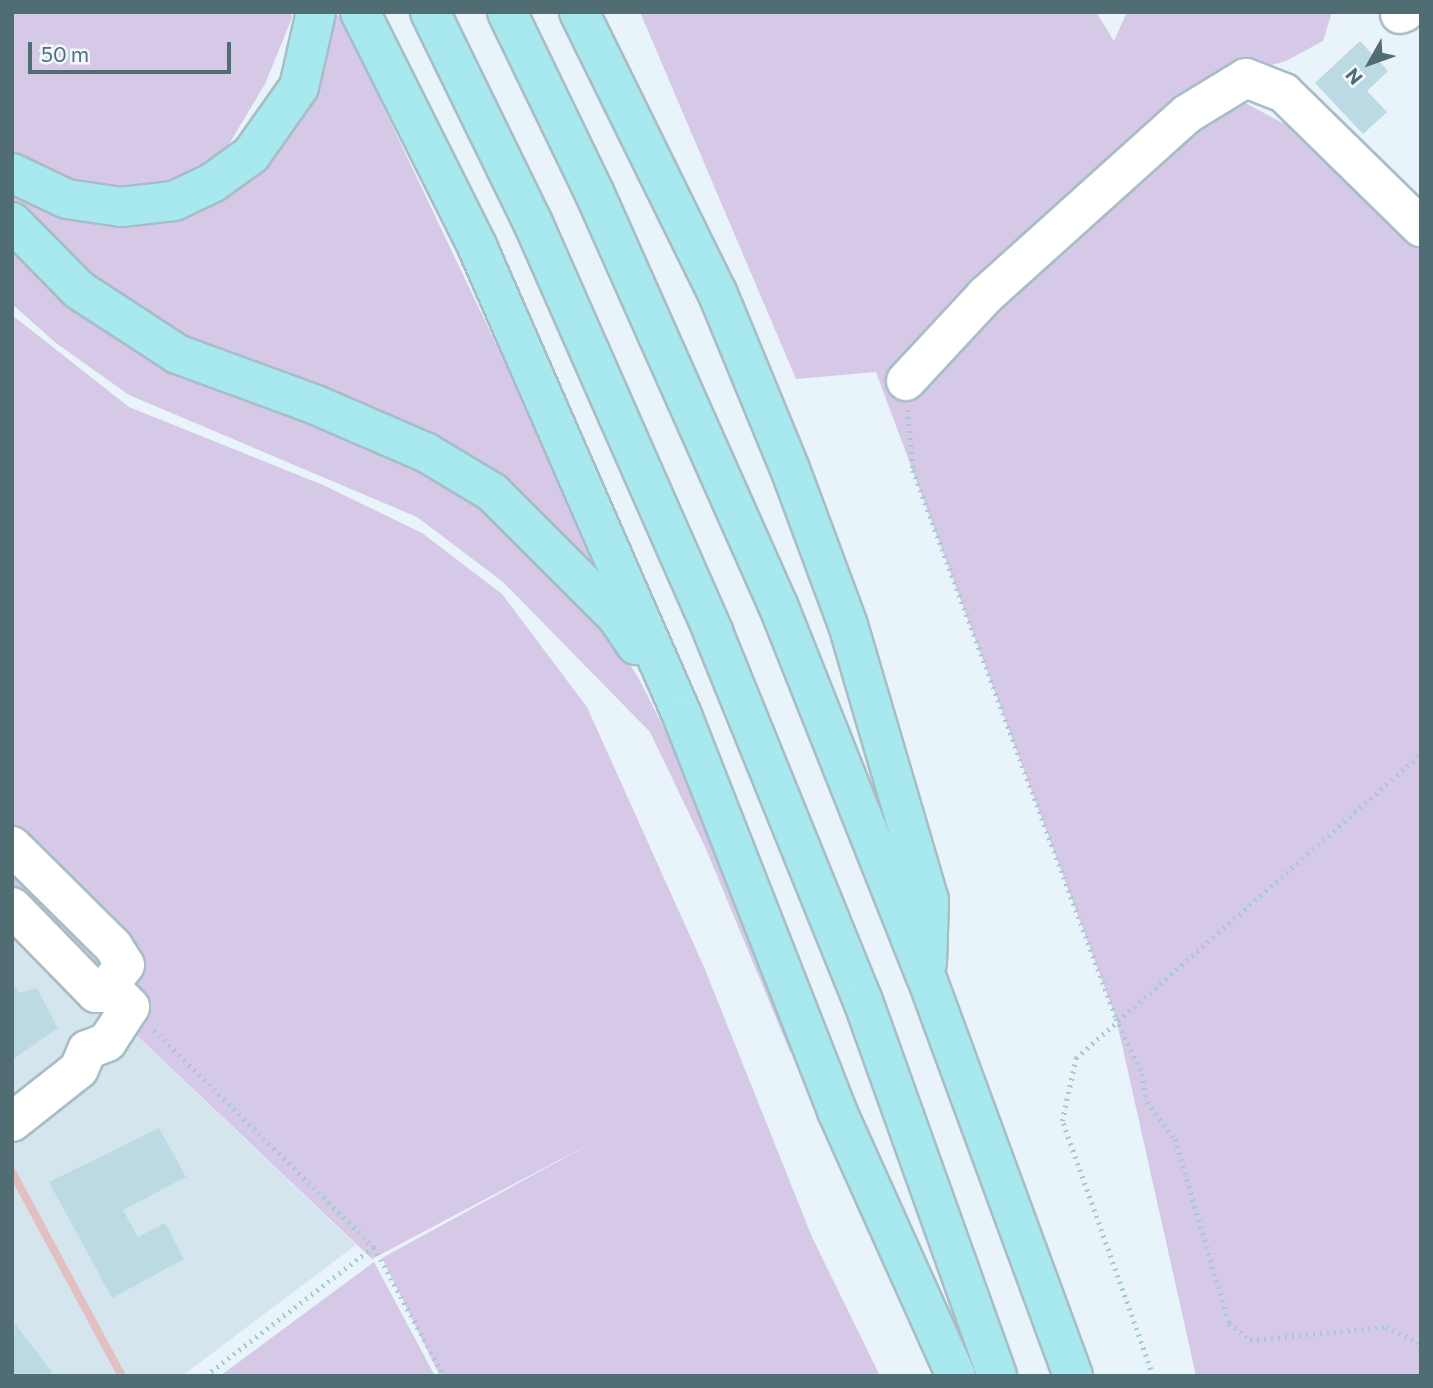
<!DOCTYPE html>
<html>
<head>
<meta charset="utf-8">
<style>
	body { margin:0 }
	#map { position:relative; width:1433px; height:1388px; overflow:hidden; background:#e9f3fa; font-family:Commissioner,sans-serif }
	div>[style] { position:absolute }
	.residential>* { inset:0; background:#d5e5ee }
	.green>* { inset:0; background:#d5c9e7 }
	.stream>* { height:8px; margin:-4px; padding:0 4px; transform-origin:4px; border-radius:4px; background:#e2bfc1 }
	.building>* { inset:0; background:#bbdae3 }
	.path>* { height:4.5px; margin-top:-2.25px; transform-origin:0; background:repeating-linear-gradient(90deg,#a7c9d2 0 2px,transparent 0 7px) }
	.roads { filter:drop-shadow(2px 0 #a8bdc5) drop-shadow(-2px 0 #a8bdc5) drop-shadow(0 2px #a8bdc5) drop-shadow(0 -2px #a8bdc5) }
	.minor>* { height:38px; margin:-19px; padding:0 19px; transform-origin:19px; border-radius:19px; background:#fff }
	.highway>* { height:38px; margin:-19px; padding:0 19px; transform-origin:19px; border-radius:19px; background:#a7e9ee }
	span { translate:-50% -50%; white-space:nowrap; text-align:center; line-height:1.15; -webkit-text-stroke:6px #f0f8fd; paint-order:stroke }
	.frame { position:absolute; inset:0; border:14px solid #4f6d73; pointer-events:none }
	.north { position:absolute; left:1335px; top:28px; width:70px; height:70px; -webkit-text-stroke:5px #f0f8fd; paint-order:stroke; rotate:230deg; font-size:19px; font-weight:700; line-height:28px; text-align:center; color:#4f6d73 }
	.north::after { content:''; display:block; margin:auto; width:24px; height:32px; background:#4f6d73; clip-path:polygon(50% 0,100% 100%,50% 72%,0 100%) }
	.scale { position:absolute; left:28px; top:42px; width:203px; height:32px; box-sizing:border-box; border:4px solid #4f6d73; border-top:0; padding-left:9px; font-size:21px; line-height:24px; white-space:nowrap; color:#4f6d73; -webkit-text-stroke:5px #f0f8fd; paint-order:stroke }
</style>
</head>
<body>
<div id="map">
	<div class="residential">
		<i style="clip-path:polygon(12px 917px,356px 1245px,182px 1376px,12px 1376px)"></i>
	</div>
	<div class="green">
		<i style="clip-path:polygon(12px 12px,291px 12px,292px 18px,265px 84px,225px 151px,164px 191px,100px 193px,12px 158px)"></i>
		<i style="clip-path:polygon(640px 12px,1096px 12px,1114px 41px,1127px 12px,1332px 12px,1323px 41px,1286px 61px,1208px 83px,1316px 141px,1421px 243px,1421px 1376px,1196px 1376px,1116px 1018px,876px 372px,796px 379px)"></i>
		<i style="clip-path:polygon(340px 16px,611px 586px,555px 534px,152px 330px,12px 212px,12px 196px,57px 214px,114px 223px,303px 113px,325px 71px,333px 17px)"></i>
		<i style="clip-path:polygon(12px 246px,69px 301px,128px 345px,202px 383px,367px 444px,468px 494px,600px 617px,639px 679px,669px 738px,801px 1049px,790px 1052px,706px 849px,650px 732px,503px 582px,417px 517px,129px 395px,56px 343px,12px 304px)"></i>
		<i style="clip-path:polygon(12px 315px,129px 407px,323px 485px,422px 533px,502px 594px,587px 707px,704px 967px,812px 1237px,880px 1376px,440px 1376px,382px 1258px,597px 1140px,372px 1259px,12px 917px)"></i>
		<i style="clip-path:polygon(374px 1262px,435px 1376px,220px 1376px)"></i>
	</div>
	<div class="stream">
		<i style="left:12px;top:1172px;width:232px;rotate:61.7deg"></i>
	</div>
	<div class="building">
		<i style="clip-path:polygon(1360px 41px,1388px 71px,1367px 91px,1387px 112px,1363px 134px,1315px 83px)"></i>
		<i style="clip-path:polygon(12px 982px,19px 993px,37px 988px,58px 1028px,12px 1060px)"></i>
		<i style="clip-path:polygon(159px 1128px,186px 1177px,123px 1210px,138px 1237px,165px 1223px,184px 1259px,112px 1298px,49px 1182px)"></i>
		<i style="clip-path:polygon(15px 1324px,52px 1372px,46px 1376px,12px 1376px)"></i>
	</div>
	<div class="path">
		<i style="left:908px;top:410px;width:60px;rotate:85.2deg"></i>
		<i style="left:913px;top:470px;width:584px;rotate:69.67deg"></i>
		<i style="left:1116px;top:1018px;width:62px;rotate:65.1deg"></i>
		<i style="left:1142px;top:1074px;width:28px;rotate:80deg"></i>
		<i style="left:1147px;top:1102px;width:46px;rotate:52.9deg"></i>
		<i style="left:1175px;top:1139px;width:192px;rotate:73.6deg"></i>
		<i style="left:1229px;top:1323px;width:27px;rotate:39deg"></i>
		<i style="left:1250px;top:1340px;width:137px;rotate:-5.5deg"></i>
		<i style="left:1386px;top:1327px;width:35px;rotate:25deg"></i>
		<i style="left:1418px;top:1342px;width:10px;rotate:73deg"></i>
		<i style="left:154px;top:1030px;width:309px;rotate:44.6deg"></i>
		<i style="left:374px;top:1247px;width:212px;rotate:142.5deg"></i>
		<i style="left:374px;top:1247px;width:147px;rotate:61.5deg"></i>
		<i style="left:1153px;top:1376px;width:271px;rotate:-109.6deg"></i>
		<i style="left:1062px;top:1121px;width:65px;rotate:-77.5deg"></i>
		<i style="left:1076px;top:1058px;width:460px;rotate:-41.4deg"></i>
	</div>
	<div class="roads">
		<div class="minor">
			<i style="left:1400px;top:14px;width:5px;rotate:-22deg"></i>
			<i style="left:906px;top:381px;width:117px;rotate:-47.1deg"></i>
			<i style="left:986px;top:295px;width:270px;rotate:-42deg"></i>
			<i style="left:1187px;top:114px;width:69px;rotate:-31.4deg"></i>
			<i style="left:1246px;top:78px;width:41px;rotate:21.5deg"></i>
			<i style="left:1284px;top:93px;width:192px;rotate:44.4deg"></i>
			<i style="left:12px;top:846px;width:142px;rotate:44.7deg"></i>
			<i style="left:113px;top:946px;width:22px;rotate:58deg"></i>
			<i style="left:125px;top:965px;width:26px;rotate:129deg"></i>
			<i style="left:109px;top:985px;width:8px;rotate:97deg"></i>
			<i style="left:108px;top:993px;width:12px;rotate:180deg"></i>
			<i style="left:96px;top:993px;width:120px;rotate:-134.3deg"></i>
			<i style="left:12px;top:1122px;width:85px;rotate:-38.3deg"></i>
			<i style="left:79px;top:1069px;width:21px;rotate:-67deg"></i>
			<i style="left:87px;top:1050px;width:22px;rotate:-22deg"></i>
			<i style="left:107px;top:1042px;width:42px;rotate:-56.7deg"></i>
			<i style="left:130px;top:1007px;width:30px;rotate:-134deg"></i>
		</div>
		<div class="highway">
			<i style="left:360px;top:12px;width:262px;rotate:63.4deg"></i>
			<i style="left:477px;top:246px;width:512px;rotate:66.39deg"></i>
			<i style="left:682px;top:715px;width:425px;rotate:68.6deg"></i>
			<i style="left:837px;top:1111px;width:290px;rotate:65.8deg"></i>
			<i style="left:430px;top:12px;width:235px;rotate:64deg"></i>
			<i style="left:533px;top:223px;width:447px;rotate:66.2deg"></i>
			<i style="left:713px;top:632px;width:398px;rotate:67.9deg"></i>
			<i style="left:863px;top:1001px;width:398px;rotate:70.3deg"></i>
			<i style="left:507px;top:12px;width:200px;rotate:64.2deg"></i>
			<i style="left:594px;top:192px;width:452px;rotate:66deg"></i>
			<i style="left:778px;top:605px;width:399px;rotate:68.3deg"></i>
			<i style="left:926px;top:976px;width:426px;rotate:69.8deg"></i>
			<i style="left:579px;top:12px;width:312px;rotate:63.8deg"></i>
			<i style="left:717px;top:292px;width:191px;rotate:67.6deg"></i>
			<i style="left:790px;top:469px;width:166px;rotate:69.6deg"></i>
			<i style="left:848px;top:625px;width:287px;rotate:73.6deg"></i>
			<i style="left:929px;top:900px;width:63px;rotate:91.8deg"></i>
			<i style="left:12px;top:173px;width:61px;rotate:25.3deg"></i>
			<i style="left:67px;top:199px;width:55px;rotate:8.4deg"></i>
			<i style="left:121px;top:207px;width:53px;rotate:-6.5deg"></i>
			<i style="left:174px;top:201px;width:42px;rotate:-25.3deg"></i>
			<i style="left:212px;top:183px;width:48px;rotate:-35.7deg"></i>
			<i style="left:251px;top:155px;width:83px;rotate:-54.8deg"></i>
			<i style="left:299px;top:87px;width:77px;rotate:-77.2deg"></i>
			<i style="left:12px;top:222px;width:95px;rotate:45.4deg"></i>
			<i style="left:79px;top:290px;width:117px;rotate:33.1deg"></i>
			<i style="left:177px;top:354px;width:148px;rotate:20.1deg"></i>
			<i style="left:316px;top:405px;width:121px;rotate:23.4deg"></i>
			<i style="left:427px;top:453px;width:76px;rotate:31deg"></i>
			<i style="left:492px;top:492px;width:177px;rotate:45deg"></i>
			<i style="left:617px;top:617px;width:34px;rotate:56deg"></i>
		</div>
	</div>
	<div class="frame"></div>
	<div class="north">N</div>
	<div class="scale">50 m</div>
</div>
</body>
</html>
